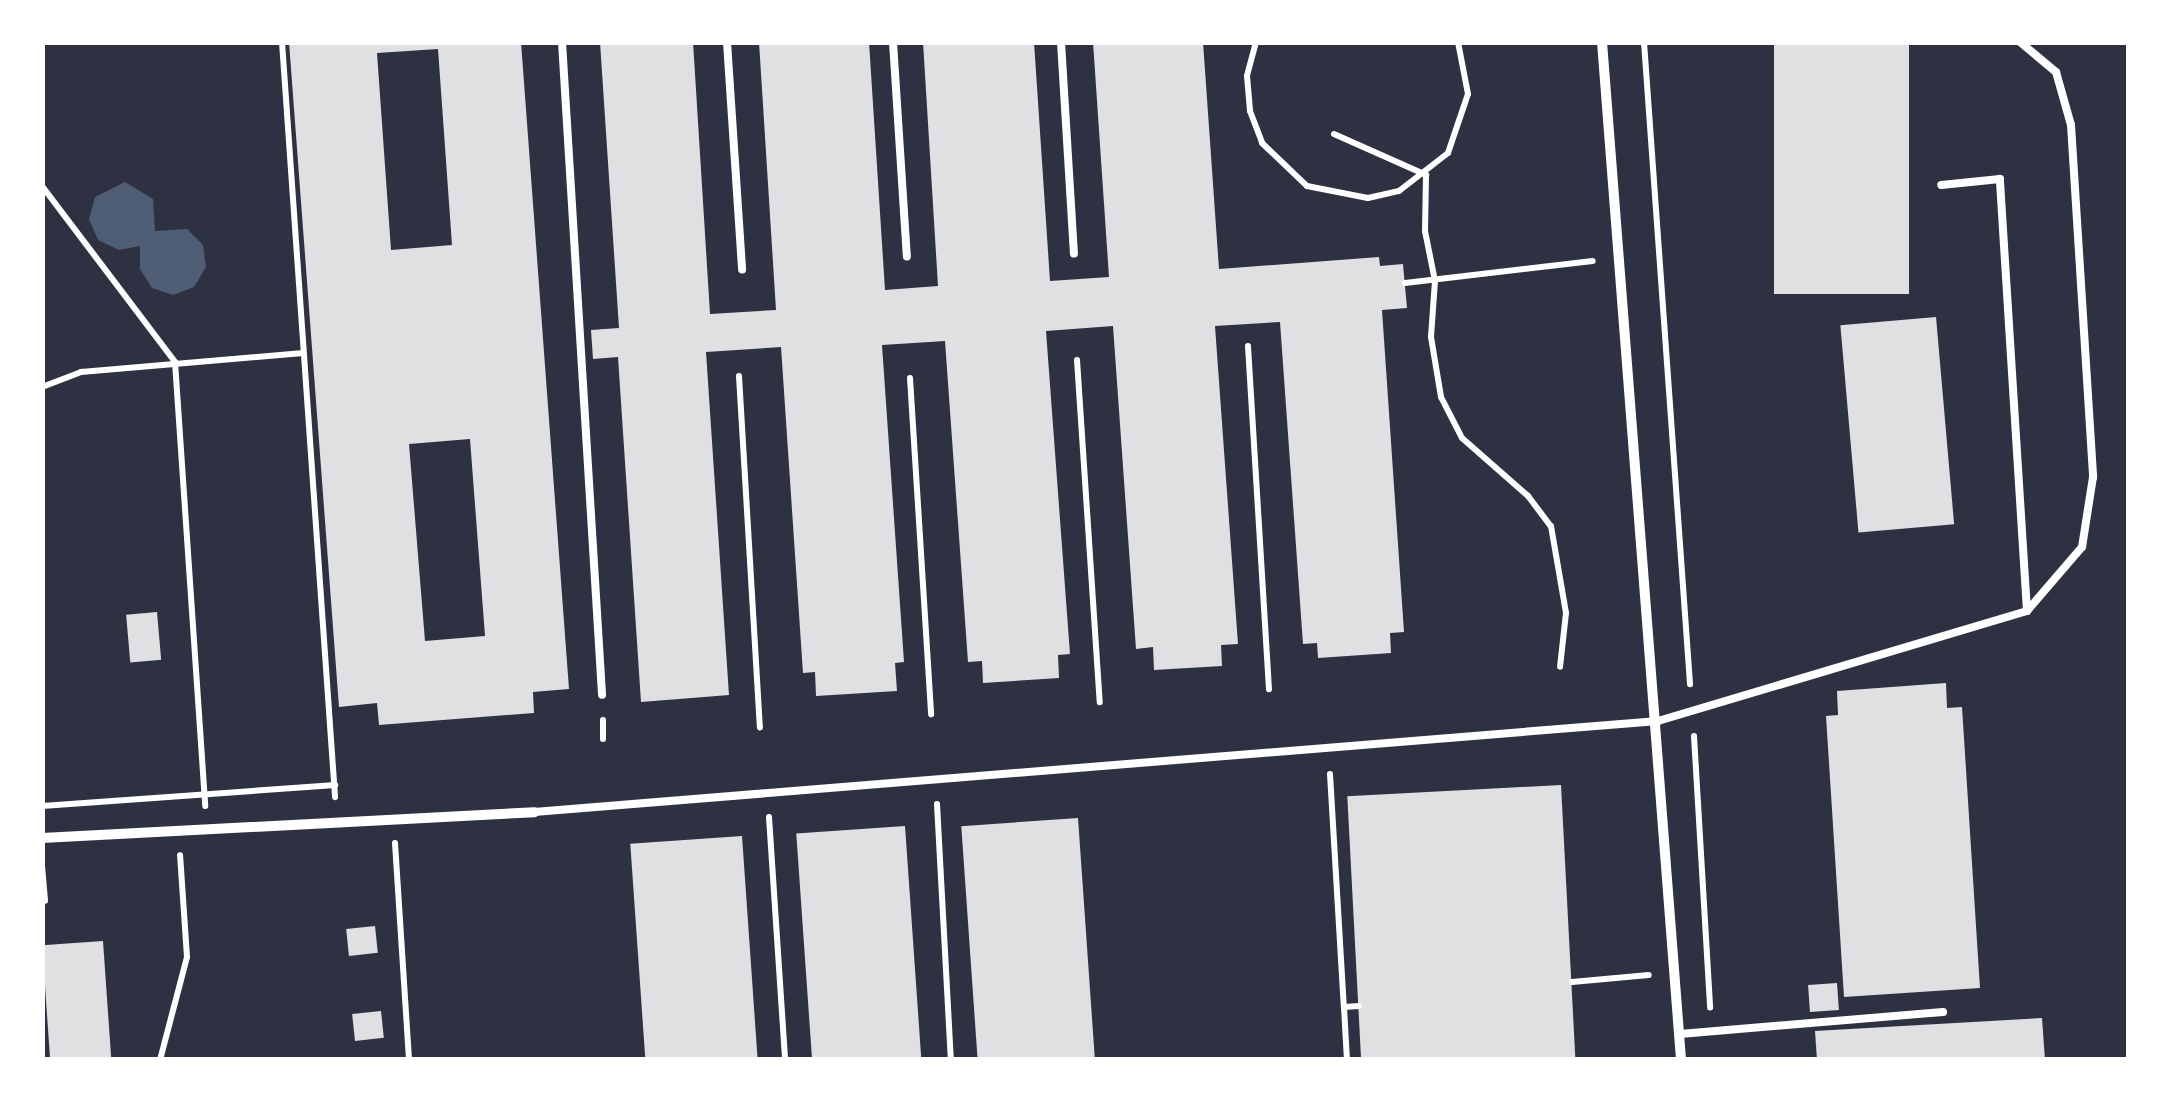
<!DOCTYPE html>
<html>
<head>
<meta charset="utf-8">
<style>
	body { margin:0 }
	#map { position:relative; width:2171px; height:1102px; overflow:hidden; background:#2d3142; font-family:"DM Sans",sans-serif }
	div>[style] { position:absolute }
	.water>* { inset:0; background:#4f5d75 }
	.building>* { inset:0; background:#e0e0e3; transform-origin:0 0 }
	.path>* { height:6px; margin:-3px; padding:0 3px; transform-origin:3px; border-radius:3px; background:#fff }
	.service>* { height:8px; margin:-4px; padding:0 4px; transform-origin:4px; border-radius:4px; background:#fff }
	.minor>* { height:10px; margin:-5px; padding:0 5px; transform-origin:5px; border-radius:5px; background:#fff }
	span { translate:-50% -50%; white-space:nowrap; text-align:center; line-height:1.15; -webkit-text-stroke:8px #fff; paint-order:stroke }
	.frame { position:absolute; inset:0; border:45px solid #fff; pointer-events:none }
</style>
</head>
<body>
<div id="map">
	<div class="water">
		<i style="clip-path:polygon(125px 182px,153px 199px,155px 231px,187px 229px,203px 245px,206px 267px,194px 287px,173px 295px,152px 288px,140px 269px,140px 246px,119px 250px,98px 240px,89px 219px,95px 197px)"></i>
	</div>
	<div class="building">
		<i style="clip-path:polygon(evenodd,289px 42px,521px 42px,569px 689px,533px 692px,534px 713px,379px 725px,377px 703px,339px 707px,289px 42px,438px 49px,452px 245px,391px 250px,377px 53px,438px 49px,289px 42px,470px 439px,485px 636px,425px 641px,409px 444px,470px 439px)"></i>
		<i style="clip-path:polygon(600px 42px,693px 42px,710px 314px,776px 310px,759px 42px,869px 42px,885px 290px,938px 286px,923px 42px,1034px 42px,1050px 281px,1109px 277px,1093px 42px,1203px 42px,1219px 269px,1379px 257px,1380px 266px,1403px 264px,1407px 308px,1382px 310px,1404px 632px,1390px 633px,1391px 653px,1318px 658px,1317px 643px,1303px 644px,1280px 322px,1215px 326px,1238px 644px,1221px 645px,1222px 666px,1154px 670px,1153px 647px,1136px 649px,1113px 326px,1046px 331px,1070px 654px,1058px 655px,1059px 678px,983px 683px,982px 661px,968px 662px,945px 341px,882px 345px,904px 662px,895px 663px,897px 691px,816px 696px,815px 672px,803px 673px,781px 347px,706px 352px,729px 695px,641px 702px,618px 357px,593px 359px,591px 330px,619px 328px)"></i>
		<i style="left:1774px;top:42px;width:135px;height:252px"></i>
		<i style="left:1936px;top:317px;width:208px;height:96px;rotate:85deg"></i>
		<i style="left:157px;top:612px;width:48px;height:31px;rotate:85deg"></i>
		<i style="clip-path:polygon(1946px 683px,1947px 708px,1962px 707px,1980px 988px,1844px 997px,1826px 716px,1838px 715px,1837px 691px)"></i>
		<i style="left:1561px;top:785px;width:275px;height:214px;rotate:87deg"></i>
		<i style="left:1078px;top:818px;width:242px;height:117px;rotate:86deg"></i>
		<i style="left:905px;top:826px;width:235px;height:109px;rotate:86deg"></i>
		<i style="left:742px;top:836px;width:225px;height:112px;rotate:86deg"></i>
		<i style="left:375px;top:926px;width:27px;height:29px;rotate:84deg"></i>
		<i style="left:103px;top:941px;width:119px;height:61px;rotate:86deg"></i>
		<i style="left:1837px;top:983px;width:27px;height:29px;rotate:86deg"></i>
		<i style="left:381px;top:1011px;width:27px;height:29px;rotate:84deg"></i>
		<i style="clip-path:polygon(2042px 1018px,2045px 1060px,1817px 1060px,1815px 1031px)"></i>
	</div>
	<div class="path">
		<i style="left:282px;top:42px;width:757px;rotate:85.98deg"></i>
		<i style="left:1256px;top:42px;width:35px;rotate:105deg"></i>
		<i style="left:1247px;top:76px;width:35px;rotate:85deg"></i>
		<i style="left:1250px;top:111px;width:34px;rotate:69deg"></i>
		<i style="left:1262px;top:143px;width:62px;rotate:43.7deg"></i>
		<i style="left:1307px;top:186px;width:62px;rotate:11.1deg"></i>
		<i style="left:1368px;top:198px;width:32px;rotate:-13deg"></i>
		<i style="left:1399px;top:191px;width:62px;rotate:-37.8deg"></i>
		<i style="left:1448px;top:153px;width:62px;rotate:-71.3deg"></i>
		<i style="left:1468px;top:94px;width:53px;rotate:-100.9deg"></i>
		<i style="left:1644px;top:42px;width:644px;rotate:85.9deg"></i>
		<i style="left:1334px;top:134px;width:101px;rotate:24deg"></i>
		<i style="left:1426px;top:175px;width:56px;rotate:91deg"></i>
		<i style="left:1425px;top:231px;width:51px;rotate:78.7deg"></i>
		<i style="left:1435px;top:281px;width:56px;rotate:94.1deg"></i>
		<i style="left:1431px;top:337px;width:61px;rotate:80.5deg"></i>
		<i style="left:1441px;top:397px;width:46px;rotate:62.9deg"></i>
		<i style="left:1462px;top:438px;width:88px;rotate:41.3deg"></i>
		<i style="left:1528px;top:496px;width:38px;rotate:53deg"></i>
		<i style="left:1551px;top:526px;width:88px;rotate:80.2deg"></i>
		<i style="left:1566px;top:613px;width:54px;rotate:96.3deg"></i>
		<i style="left:42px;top:186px;width:221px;rotate:52.9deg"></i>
		<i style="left:175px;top:362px;width:445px;rotate:86.1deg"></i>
		<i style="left:1405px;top:283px;width:189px;rotate:-6.7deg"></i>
		<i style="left:1248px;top:346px;width:344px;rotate:86.5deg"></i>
		<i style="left:1077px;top:360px;width:343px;rotate:86.2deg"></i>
		<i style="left:739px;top:376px;width:352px;rotate:86.6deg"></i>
		<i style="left:910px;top:378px;width:337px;rotate:86.4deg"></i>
		<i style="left:42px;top:387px;width:42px;rotate:-21deg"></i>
		<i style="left:81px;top:372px;width:223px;rotate:-4.9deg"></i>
		<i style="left:603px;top:720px;width:19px;rotate:90deg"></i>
		<i style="left:1694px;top:736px;width:272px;rotate:86.6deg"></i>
		<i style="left:1330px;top:774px;width:233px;rotate:86.6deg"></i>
		<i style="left:1344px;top:1007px;width:15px;rotate:-4deg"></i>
		<i style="left:937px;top:804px;width:256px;rotate:86.9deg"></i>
		<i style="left:42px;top:806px;width:294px;rotate:-4.1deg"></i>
		<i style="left:769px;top:817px;width:244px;rotate:86.2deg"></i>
		<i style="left:395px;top:843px;width:217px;rotate:86.3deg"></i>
		<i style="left:42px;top:866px;width:35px;rotate:85deg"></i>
		<i style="left:1572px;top:982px;width:77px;rotate:-5.2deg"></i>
		<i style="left:1344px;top:1007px;width:53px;rotate:86.8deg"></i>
		<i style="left:160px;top:1060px;width:106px;rotate:-75.3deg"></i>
		<i style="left:187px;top:957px;width:102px;rotate:-93.9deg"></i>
	</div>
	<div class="service">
		<i style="left:562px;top:42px;width:654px;rotate:86.49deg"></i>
		<i style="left:727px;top:42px;width:228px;rotate:86.2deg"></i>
		<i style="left:893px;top:42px;width:215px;rotate:86.3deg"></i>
		<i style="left:1061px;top:42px;width:212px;rotate:86.5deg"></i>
		<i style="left:2020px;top:42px;width:47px;rotate:39.8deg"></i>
		<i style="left:2056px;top:72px;width:55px;rotate:74.2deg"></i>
		<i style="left:2071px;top:125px;width:353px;rotate:86.4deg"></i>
		<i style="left:2093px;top:477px;width:71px;rotate:98.9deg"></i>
		<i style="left:2082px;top:547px;width:84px;rotate:130.7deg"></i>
		<i style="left:534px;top:812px;width:1128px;rotate:-4.63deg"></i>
		<i style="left:1658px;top:721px;width:385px;rotate:-16.6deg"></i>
		<i style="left:2027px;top:611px;width:433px;rotate:-93.6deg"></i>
		<i style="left:2000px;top:179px;width:59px;rotate:174.2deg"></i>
		<i style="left:1680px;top:1034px;width:264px;rotate:-4.8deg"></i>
	</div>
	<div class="minor">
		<i style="left:1602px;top:42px;width:1021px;rotate:85.56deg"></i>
		<i style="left:42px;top:838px;width:493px;rotate:-3deg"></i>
	</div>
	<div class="frame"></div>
</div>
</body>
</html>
